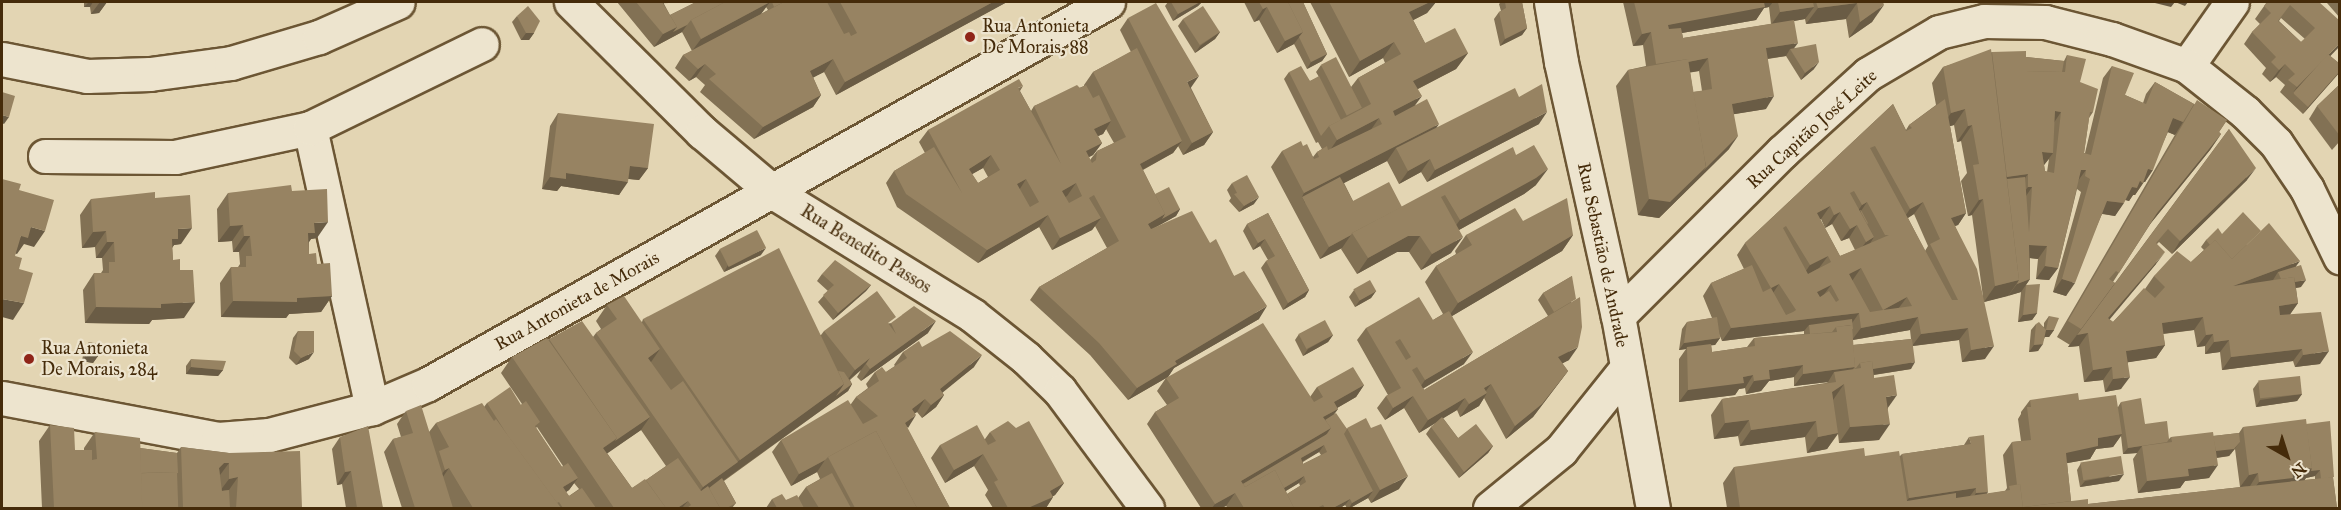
<!DOCTYPE html>
<html>
<head>
<meta charset="utf-8">
<style>
	body { margin:0 }
	#map { position:relative; width:2341px; height:510px; overflow:hidden; background:#e3d5b3; font-family:"IM FELL Great Primer",serif }
	div>[style] { position:absolute }
	.roads { filter:drop-shadow(2px 0 #6c5634) drop-shadow(-2px 0 #6c5634) drop-shadow(0 2px #6c5634) drop-shadow(0 -2px #6c5634) }
	.minor>* { height:33px; margin:-16.5px; padding:0 16.5px; transform-origin:16.5px; border-radius:16.5px; background:#ede4ce }
	.wall>* { inset:0; background:#827154 }
	.shaded-wall>* { inset:0; background:#6a5c45 }
	.building>* { inset:0; background:#978362; transform-origin:0 0 }
	.dots>* { width:16px; height:16px; translate:-50% -50%; box-sizing:border-box; border:3px solid #ede4ce; border-radius:50% }
	span { translate:-50% -50%; white-space:nowrap; text-align:center; line-height:1.15; -webkit-text-stroke:4.5px #ede4ce; paint-order:stroke }
	.poi-label { font-size:18px; color:#452b0a }
	.left { translate:0 -50%; text-align:left }
	.street-label { font-size:18px; color:#452b0a }
	.frame { position:absolute; inset:0; border:3px solid #452b0a; pointer-events:none }
	.north { position:absolute; left:2257px; top:426px; width:60px; height:60px; -webkit-text-stroke:4px #ede4ce; paint-order:stroke; rotate:141deg; font-size:16px; font-weight:700; line-height:24px; text-align:center; color:#452b0a }
	.north::after { content:''; display:block; margin:auto; width:21px; height:27px; background:#452b0a; clip-path:polygon(50% 0,100% 100%,50% 72%,0 100%) }
</style>
</head>
<body>
<div id="map">
	<div class="roads">
		<div class="minor">
			<i style="left:571px;top:2px;width:185px;rotate:44.8deg"></i>
			<i style="left:702px;top:132px;width:93px;rotate:40.2deg"></i>
			<i style="left:773px;top:192px;width:234px;rotate:31.7deg"></i>
			<i style="left:972px;top:315px;width:69px;rotate:38.5deg"></i>
			<i style="left:1026px;top:358px;width:47px;rotate:44.1deg"></i>
			<i style="left:1060px;top:391px;width:146px;rotate:53.4deg"></i>
			<i style="left:1551px;top:2px;width:61px;rotate:80.5deg"></i>
			<i style="left:1561px;top:62px;width:260px;rotate:77.4deg"></i>
			<i style="left:1618px;top:316px;width:195px;rotate:79.7deg"></i>
			<i style="left:2px;top:59px;width:87px;rotate:11.3deg"></i>
			<i style="left:87px;top:76px;width:63px;rotate:-1.8deg"></i>
			<i style="left:150px;top:74px;width:82px;rotate:-7.7deg"></i>
			<i style="left:231px;top:63px;width:92px;rotate:-16.5deg"></i>
			<i style="left:319px;top:37px;width:86px;rotate:-23.9deg"></i>
			<i style="left:2187px;top:66px;width:78px;rotate:-54.9deg"></i>
			<i style="left:310px;top:128px;width:287px;rotate:77.5deg"></i>
			<i style="left:45px;top:156px;width:130px;rotate:0.4deg"></i>
			<i style="left:175px;top:157px;width:138px;rotate:-12.1deg"></i>
			<i style="left:310px;top:128px;width:191px;rotate:-26deg"></i>
			<i style="left:1618px;top:316px;width:232px;rotate:-45deg"></i>
			<i style="left:1782px;top:152px;width:116px;rotate:-42.2deg"></i>
			<i style="left:1868px;top:74px;width:82px;rotate:-30.6deg"></i>
			<i style="left:1939px;top:32px;width:46px;rotate:-13.7deg"></i>
			<i style="left:1984px;top:21px;width:61px;rotate:0.9deg"></i>
			<i style="left:2045px;top:22px;width:69px;rotate:14.2deg"></i>
			<i style="left:2112px;top:39px;width:80px;rotate:19.8deg"></i>
			<i style="left:2187px;top:66px;width:74px;rotate:38.4deg"></i>
			<i style="left:2245px;top:112px;width:44px;rotate:45deg"></i>
			<i style="left:2276px;top:143px;width:55px;rotate:56deg"></i>
			<i style="left:2307px;top:189px;width:76px;rotate:64.1deg"></i>
			<i style="left:2px;top:398px;width:220px;rotate:10.7deg"></i>
			<i style="left:218px;top:439px;width:51px;rotate:-4.5deg"></i>
			<i style="left:269px;top:435px;width:106px;rotate:-14.7deg"></i>
			<i style="left:372px;top:408px;width:61px;rotate:-23.2deg"></i>
			<i style="left:428px;top:384px;width:780px;rotate:-29.33deg"></i>
			<i style="left:1490px;top:508px;width:92px;rotate:-39.2deg"></i>
			<i style="left:1561px;top:450px;width:104px;rotate:-51.3deg"></i>
		</div>
	</div>
	<div class="wall">
		<i style="clip-path:polygon(84px 2px,107px 2px,99px 13px,91px 14px,90px 7px,84px 7px)"></i>
		<i style="clip-path:polygon(evenodd,617px 2px,665px 2px,663px 2px,670px 15px,696px 2px,1007px 2px,836px 95px,824px 72px,813px 77px,821px 95px,813px 107px,754px 139px,700px 92px,705px 85px,696px 77px,689px 81px,675px 68px,683px 55px,692px 51px,682px 32px,654px 47px,617px 2px,766px 7px,768px 10px,761px 14px,766px 7px)"></i>
		<i style="clip-path:polygon(1168px 2px,1202px 2px,1198px 6px,1173px 21px,1165px 6px)"></i>
		<i style="clip-path:polygon(1244px 2px,1303px 2px,1327px 54px,1322px 61px,1307px 69px,1294px 44px,1277px 53px,1259px 20px,1254px 22px)"></i>
		<i style="clip-path:polygon(1310px 2px,1436px 2px,1427px 13px,1413px 20px,1425px 43px,1468px 53px,1456px 69px,1418px 89px,1415px 105px,1437px 128px,1519px 97px,1539px 124px,1427px 182px,1421px 172px,1399px 184px,1387px 161px,1344px 183px,1353px 201px,1402px 207px,1516px 155px,1536px 185px,1524px 194px,1459px 230px,1451px 253px,1421px 270px,1409px 252px,1397px 252px,1357px 274px,1341px 249px,1342px 248px,1320px 259px,1271px 167px,1282px 151px,1303px 146px,1313px 157px,1317px 152px,1322px 149px,1318px 142px,1316px 143px,1284px 79px,1289px 72px,1310px 81px,1319px 77px,1316px 72px,1321px 65px,1351px 87px,1358px 78px,1385px 63px,1383px 58px,1349px 77px)"></i>
		<i style="clip-path:polygon(1501px 2px,1522px 2px,1527px 28px,1522px 35px,1500px 46px,1494px 19px,1499px 12px,1501px 11px,1499px 4px)"></i>
		<i style="clip-path:polygon(evenodd,1623px 2px,1883px 2px,1872px 22px,1849px 38px,1846px 19px,1806px 24px,1805px 19px,1794px 21px,1794px 48px,1814px 69px,1801px 80px,1786px 56px,1768px 59px,1766px 109px,1734px 114px,1729px 149px,1659px 218px,1638px 215px,1616px 86px,1628px 70px,1646px 66px,1643px 45px,1633px 46px,1623px 2px,1769px 7px,1771px 24px,1683px 38px,1682px 33px,1756px 20px,1764px 8px,1769px 7px,1623px 2px,1699px 71px,1702px 91px,1693px 92px,1690px 72px,1699px 71px)"></i>
		<i style="clip-path:polygon(evenodd,2267px 2px,2319px 2px,2330px 56px,2340px 64px,2340px 72px,2303px 114px,2280px 92px,2285px 85px,2276px 77px,2270px 82px,2262px 74px,2266px 68px,2244px 44px,2252px 32px,2260px 24px,2255px 19px,2267px 2px,2281px 18px,2305px 39px,2301px 42px,2279px 21px,2281px 18px)"></i>
		<i style="clip-path:polygon(2327px 2px,2340px 2px,2340px 18px,2327px 3px)"></i>
		<i style="clip-path:polygon(517px 16px,534px 33px,529px 40px,521px 40px,512px 22px)"></i>
		<i style="clip-path:polygon(evenodd,1128px 18px,1191px 88px,1213px 132px,1204px 145px,1183px 155px,1178px 146px,1173px 153px,1143px 170px,1155px 194px,1180px 209px,1176px 216px,1152px 229px,1210px 243px,1234px 276px,1259px 319px,1174px 368px,1168px 377px,1310px 397px,1317px 387px,1364px 385px,1356px 397px,1337px 408px,1338px 409px,1334px 414px,1347px 429px,1347px 428px,1399px 489px,1371px 503px,1368px 498px,1350px 508px,1347px 508px,1345px 505px,1340px 508px,1228px 508px,1226px 506px,1221px 508px,1201px 508px,1147px 424px,1155px 412px,1167px 405px,1157px 391px,1166px 378px,1128px 400px,1090px 355px,1030px 300px,1039px 287px,1107px 248px,1095px 226px,1092px 230px,1052px 250px,1039px 227px,978px 263px,897px 207px,886px 183px,894px 171px,925px 153px,919px 142px,928px 130px,1023px 86px,1020px 91px,1031px 111px,1034px 106px,1084px 86px,1084px 85px,1093px 72px,1131px 52px,1120px 30px,1128px 18px,1106px 129px,1114px 143px,1097px 151px,1090px 160px,1089px 157px,1093px 155px,1102px 143px,1098px 136px,1103px 134px,1106px 129px,1128px 18px,983px 168px,988px 177px,978px 183px,972px 174px,983px 168px,1128px 18px,1319px 452px,1321px 455px,1303px 464px,1303px 462px,1319px 452px,1128px 18px,1299px 483px,1300px 486px,1287px 494px,1286px 491px,1299px 483px)"></i>
		<i style="clip-path:polygon(1183px 19px,1220px 32px,1215px 39px,1195px 53px,1178px 26px)"></i>
		<i style="clip-path:polygon(evenodd,1992px 52px,2026px 57px,2064px 61px,2067px 55px,2093px 112px,2089px 118px,2084px 153px,2085px 153px,2103px 78px,2112px 66px,2125px 95px,2143px 103px,2146px 94px,2155px 82px,2194px 104px,2227px 120px,2219px 132px,2221px 134px,2210px 150px,2151px 223px,2113px 282px,2115px 283px,2229px 129px,2247px 180px,2172px 254px,2159px 242px,2157px 244px,2156px 264px,2109px 319px,2113px 322px,2145px 289px,2154px 276px,2191px 262px,2204px 250px,2201px 247px,2206px 240px,2222px 234px,2296px 266px,2301px 287px,2296px 288px,2298px 303px,2290px 314px,2320px 364px,2295px 367px,2293px 361px,2222px 370px,2220px 352px,2205px 354px,2205px 346px,2197px 347px,2194px 330px,2163px 334px,2165px 345px,2156px 358px,2128px 362px,2121px 389px,2105px 392px,2103px 380px,2084px 382px,2079px 346px,2068px 347px,2070px 345px,2057px 337px,2176px 133px,2175px 135px,2168px 132px,2145px 182px,2144px 182px,2135px 195px,2133px 195px,2129px 201px,2125px 200px,2115px 216px,2102px 214px,2066px 296px,2053px 292px,2081px 192px,2077px 189px,2058px 268px,2049px 280px,2036px 279px,2038px 259px,2030px 258px,2030px 279px,2026px 285px,2037px 313px,2032px 320px,2018px 322px,2021px 292px,1984px 302px,1985px 359px,1962px 362px,1959px 340px,1913px 346px,1911px 369px,1874px 375px,1874px 378px,1888px 408px,1879px 440px,1839px 443px,1838px 434px,1827px 449px,1807px 453px,1805px 437px,1740px 446px,1738px 436px,1714px 439px,1711px 415px,1722px 399px,1826px 383px,1828px 382px,1794px 386px,1794px 377px,1769px 381px,1761px 391px,1746px 394px,1745px 388px,1739px 389px,1735px 395px,1679px 402px,1679px 359px,1686px 349px,1679px 350px,1682px 329px,1687px 322px,1712px 318px,1703px 296px,1711px 283px,1744px 269px,1737px 255px,1745px 243px,1893px 104px,1906px 130px,1909px 125px,1936px 105px,1932px 83px,1943px 67px,1992px 52px,1954px 125px,1957px 142px,1961px 141px,1967px 173px,1961px 181px,1968px 216px,1972px 215px,1983px 297px,1955px 226px,1958px 225px,1966px 213px,1950px 126px,1954px 125px,1992px 52px,2049px 159px,2047px 172px,2045px 171px,2044px 165px,2049px 159px,1992px 52px,1914px 214px,1928px 246px,1925px 251px,1908px 218px,1914px 214px,1992px 52px,1820px 219px,1821px 219px,1825px 228px,1832px 224px,1841px 241px,1849px 238px,1855px 250px,1840px 256px,1820px 219px,1992px 52px,1910px 330px,1911px 339px,1853px 345px,1853px 340px,1910px 330px,1992px 52px,1804px 331px,1804px 334px,1754px 338px,1747px 347px,1712px 352px,1711px 345px,1715px 345px,1720px 338px,1719px 334px,1722px 341px,1804px 331px)"></i>
		<i style="clip-path:polygon(2340px 84px,2340px 141px,2332px 150px,2309px 119px,2317px 106px)"></i>
		<i style="clip-path:polygon(558px 113px,648px 168px,639px 180px,628px 179px,619px 195px,561px 186px,557px 191px,542px 189px,550px 126px)"></i>
		<i style="clip-path:polygon(1232px 183px,1254px 204px,1239px 212px,1229px 201px,1231px 198px,1227px 190px)"></i>
		<i style="clip-path:polygon(292px 191px,317px 238px,311px 239px,309px 242px,309px 254px,317px 264px,332px 296px,321px 312px,289px 314px,286px 318px,221px 317px,220px 283px,231px 267px,238px 267px,240px 264px,239px 252px,233px 252px,232px 241px,218px 242px,217px 209px,228px 193px)"></i>
		<i style="clip-path:polygon(155px 198px,181px 244px,174px 245px,172px 248px,173px 260px,180px 270px,184px 318px,152px 320px,149px 324px,85px 323px,83px 290px,94px 273px,101px 273px,103px 270px,102px 258px,96px 258px,95px 247px,82px 248px,80px 215px,91px 199px)"></i>
		<i style="clip-path:polygon(1268px 213px,1309px 290px,1305px 297px,1283px 310px,1261px 268px,1266px 261px,1268px 260px,1260px 246px,1253px 250px,1243px 231px,1247px 224px)"></i>
		<i style="clip-path:polygon(1523px 221px,1573px 235px,1562px 251px,1452px 316px,1464px 364px,1423px 388px,1424px 390px,1548px 316px,1538px 300px,1543px 293px,1572px 276px,1569px 360px,1562px 363px,1568px 371px,1533px 417px,1506px 439px,1484px 398px,1479px 406px,1460px 417px,1457px 410px,1443px 418px,1458px 438px,1493px 446px,1488px 453px,1459px 478px,1426px 434px,1431px 427px,1437px 422px,1419px 433px,1404px 408px,1385px 420px,1377px 408px,1386px 396px,1388px 395px,1357px 340px,1366px 328px,1433px 320px,1443px 314px,1425px 282px,1436px 266px,1456px 254px,1455px 251px,1466px 235px)"></i>
		<i style="clip-path:polygon(720px 249px,761px 255px,724px 272px,715px 256px)"></i>
		<i style="clip-path:polygon(822px 274px,871px 285px,866px 291px,833px 320px,818px 302px,828px 291px,817px 281px)"></i>
		<i style="clip-path:polygon(1354px 290px,1376px 291px,1371px 298px,1355px 307px,1349px 297px)"></i>
		<i style="clip-path:polygon(evenodd,607px 305px,642px 322px,643px 319px,821px 335px,824px 331px,892px 323px,928px 333px,861px 381px,857px 377px,861px 370px,850px 380px,852px 384px,848px 391px,724px 481px,736px 503px,732px 508px,402px 508px,384px 452px,393px 439px,401px 437px,397px 424px,406px 411px,429px 432px,436px 423px,484px 407px,487px 403px,521px 405px,522px 404px,501px 373px,512px 357px,549px 339px,593px 337px,596px 333px,601px 329px,596px 321px,607px 305px,537px 427px,563px 466px,562px 467px,536px 428px,537px 427px,607px 305px,641px 430px,666px 466px,646px 480px,632px 488px,607px 453px,641px 430px,607px 305px,574px 483px,579px 489px,569px 496px,566px 492px,569px 490px,574px 483px)"></i>
		<i style="clip-path:polygon(2049px 316px,2054px 330px,2049px 337px,2045px 337px,2038px 351px,2029px 352px,2031px 330px,2036px 324px,2044px 327px,2044px 323px)"></i>
		<i style="clip-path:polygon(298px 331px,309px 359px,296px 365px,289px 358px,293px 338px)"></i>
		<i style="clip-path:polygon(1299px 334px,1333px 335px,1328px 342px,1303px 356px,1295px 340px)"></i>
		<i style="clip-path:polygon(89px 342px,98px 356px,93px 363px,82px 361px,84px 349px)"></i>
		<i style="clip-path:polygon(922px 347px,974px 367px,942px 392px,944px 395px,936px 407px,922px 418px,917px 412px,915px 413px,907px 428px,950px 508px,766px 508px,772px 499px,786px 500px,798px 498px,806px 487px,820px 479px,817px 472px,791px 486px,772px 452px,781px 440px,851px 404px,856px 397px,868px 388px,866px 384px,875px 372px,886px 372px,895px 366px,894px 365px,903px 352px)"></i>
		<i style="clip-path:polygon(191px 359px,223px 370px,218px 376px,186px 374px,186px 366px)"></i>
		<i style="clip-path:polygon(2258px 382px,2302px 394px,2297px 401px,2256px 407px,2253px 389px)"></i>
		<i style="clip-path:polygon(evenodd,2030px 400px,2079px 400px,2118px 407px,2121px 402px,2145px 424px,2169px 439px,2171px 437px,2213px 436px,2239px 433px,2243px 427px,2306px 424px,2333px 478px,2337px 508px,1727px 508px,1723px 483px,1734px 467px,1865px 456px,1900px 456px,1902px 454px,1964px 445px,1969px 437px,1987px 494px,2005px 491px,2007px 488px,2003px 455px,2012px 442px,2021px 441px,2018px 419px,2021px 414px,2021px 412px,2030px 400px,2121px 436px,2123px 454px,2137px 453px,2133px 459px,2138px 493px,2180px 488px,2185px 481px,2209px 478px,2217px 458px,2229px 456px,2235px 449px,2240px 487px,2250px 486px,2088px 504px,2071px 501px,2067px 463px,2090px 459px,2096px 449px,2113px 447px,2121px 436px,2030px 400px,2315px 476px,2315px 479px,2304px 480px,2306px 478px,2315px 476px)"></i>
		<i style="clip-path:polygon(50px 425px,75px 450px,84px 450px,84px 448px,95px 432px,140px 448px,177px 453px,181px 447px,229px 453px,302px 508px,42px 508px,39px 441px)"></i>
		<i style="clip-path:polygon(990px 432px,1064px 483px,1055px 495px,1053px 496px,1053px 497px,1046px 508px,993px 508px,985px 495px,988px 490px,974px 466px,945px 483px,931px 458px,940px 445px,985px 439px)"></i>
		<i style="clip-path:polygon(340px 437px,383px 508px,346px 508px,342px 484px,337px 485px,332px 449px)"></i>
		<i style="clip-path:polygon(2081px 463px,2119px 481px,2080px 487px,2077px 470px)"></i>
	</div>
	<div class="shaded-wall">
		<i style="clip-path:polygon(89px 2px,93px 2px,90px 7px,84px 7px)"></i>
		<i style="clip-path:polygon(100px 2px,107px 2px,99px 13px,91px 14px)"></i>
		<i style="clip-path:polygon(770px 2px,761px 14px,692px 51px,701px 39px)"></i>
		<i style="clip-path:polygon(993px 2px,1007px 2px,836px 95px,845px 82px)"></i>
		<i style="clip-path:polygon(1200px 2px,1202px 2px,1198px 6px,1173px 21px,1178px 14px)"></i>
		<i style="clip-path:polygon(1430px 2px,1436px 2px,1427px 13px,1398px 28px,1409px 12px)"></i>
		<i style="clip-path:polygon(1760px 2px,1773px 2px,1769px 7px,1764px 8px,1756px 20px,1659px 37px,1668px 25px)"></i>
		<i style="clip-path:polygon(2151px 2px,2188px 2px,2185px 6px,2175px 2px,2171px 7px)"></i>
		<i style="clip-path:polygon(1857px 3px,1846px 19px,1806px 24px,1818px 8px)"></i>
		<i style="clip-path:polygon(1884px 5px,1872px 22px,1849px 38px,1860px 22px)"></i>
		<i style="clip-path:polygon(1267px 7px,1259px 20px,1254px 22px,1263px 9px)"></i>
		<i style="clip-path:polygon(1814px 7px,1805px 19px,1771px 25px,1780px 12px)"></i>
		<i style="clip-path:polygon(687px 25px,682px 32px,654px 47px,663px 34px,677px 27px)"></i>
		<i style="clip-path:polygon(1527px 28px,1522px 35px,1500px 46px,1505px 39px)"></i>
		<i style="clip-path:polygon(1220px 32px,1215px 39px,1195px 53px,1200px 46px)"></i>
		<i style="clip-path:polygon(1303px 32px,1294px 44px,1277px 53px,1285px 41px)"></i>
		<i style="clip-path:polygon(1651px 32px,1643px 45px,1633px 46px,1642px 34px)"></i>
		<i style="clip-path:polygon(526px 33px,534px 33px,529px 40px,521px 40px)"></i>
		<i style="clip-path:polygon(1394px 42px,1383px 58px,1349px 77px,1360px 61px)"></i>
		<i style="clip-path:polygon(1798px 43px,1792px 51px,1790px 49px,1786px 56px,1758px 60px,1766px 48px)"></i>
		<i style="clip-path:polygon(2340px 43px,2340px 46px,2294px 94px,2293px 93px,2297px 87px)"></i>
		<i style="clip-path:polygon(1468px 53px,1456px 69px,1402px 97px,1413px 81px)"></i>
		<i style="clip-path:polygon(1327px 54px,1322px 61px,1307px 69px,1311px 62px)"></i>
		<i style="clip-path:polygon(1708px 58px,1699px 71px,1648px 80px,1657px 68px)"></i>
		<i style="clip-path:polygon(833px 59px,824px 72px,801px 84px,810px 71px)"></i>
		<i style="clip-path:polygon(1819px 62px,1814px 69px,1801px 80px,1805px 73px)"></i>
		<i style="clip-path:polygon(705px 64px,696px 77px,689px 81px,698px 69px)"></i>
		<i style="clip-path:polygon(2285px 64px,2276px 77px,2270px 82px,2279px 70px)"></i>
		<i style="clip-path:polygon(2340px 71px,2338px 74px,2303px 114px,2308px 107px)"></i>
		<i style="clip-path:polygon(1199px 76px,1190px 89px,1187px 82px)"></i>
		<i style="clip-path:polygon(821px 95px,813px 107px,754px 139px,763px 127px)"></i>
		<i style="clip-path:polygon(1422px 96px,1410px 112px,1381px 127px,1393px 111px)"></i>
		<i style="clip-path:polygon(1774px 96px,1766px 109px,1723px 116px,1732px 104px)"></i>
		<i style="clip-path:polygon(1965px 109px,1954px 125px,1940px 129px,1951px 113px)"></i>
		<i style="clip-path:polygon(2055px 111px,2061px 112px,2053px 124px)"></i>
		<i style="clip-path:polygon(1547px 112px,1539px 124px,1427px 182px,1435px 170px)"></i>
		<i style="clip-path:polygon(2px 115px,9px 117px,4px 124px,2px 123px)"></i>
		<i style="clip-path:polygon(1379px 118px,1368px 134px,1326px 156px,1337px 140px)"></i>
		<i style="clip-path:polygon(2173px 118px,2183px 122px,2175px 135px,2165px 131px)"></i>
		<i style="clip-path:polygon(1111px 121px,1103px 134px,1086px 141px,1094px 129px)"></i>
		<i style="clip-path:polygon(1439px 124px,1428px 140px,1396px 148px,1387px 161px,1305px 203px,1302px 197px,1304px 193px)"></i>
		<i style="clip-path:polygon(1972px 125px,1961px 141px,1957px 142px,1968px 126px)"></i>
		<i style="clip-path:polygon(1213px 132px,1204px 145px,1183px 155px,1192px 143px)"></i>
		<i style="clip-path:polygon(2221px 134px,2210px 150px,2146px 229px,2157px 213px)"></i>
		<i style="clip-path:polygon(1738px 136px,1729px 149px,1659px 218px,1638px 215px,1649px 199px)"></i>
		<i style="clip-path:polygon(1182px 141px,1173px 153px,1131px 176px,1140px 164px)"></i>
		<i style="clip-path:polygon(1102px 143px,1093px 155px,1077px 163px,1086px 151px)"></i>
		<i style="clip-path:polygon(2042px 152px,2053px 153px,2044px 165px)"></i>
		<i style="clip-path:polygon(991px 155px,983px 168px,960px 181px,969px 169px)"></i>
		<i style="clip-path:polygon(1430px 159px,1421px 172px,1399px 184px,1408px 171px)"></i>
		<i style="clip-path:polygon(630px 166px,648px 168px,639px 180px,621px 178px)"></i>
		<i style="clip-path:polygon(2256px 168px,2247px 180px,2172px 254px,2180px 241px)"></i>
		<i style="clip-path:polygon(1548px 169px,1536px 185px,1524px 194px,1448px 236px,1460px 220px)"></i>
		<i style="clip-path:polygon(2148px 169px,2153px 170px,2145px 182px,2140px 182px,2143px 183px,2135px 195px,2133px 195px,2129px 201px,2123px 199px,2132px 187px)"></i>
		<i style="clip-path:polygon(2081px 170px,2086px 170px,2077px 182px)"></i>
		<i style="clip-path:polygon(566px 173px,628px 182px,619px 195px,561px 186px,557px 191px,542px 189px,550px 177px)"></i>
		<i style="clip-path:polygon(2028px 174px,2019px 186px,2004px 177px)"></i>
		<i style="clip-path:polygon(1026px 179px,1018px 192px,1017px 184px)"></i>
		<i style="clip-path:polygon(1076px 183px,1067px 196px,1054px 203px,1062px 191px)"></i>
		<i style="clip-path:polygon(2028px 187px,2032px 187px,2024px 199px,2019px 199px)"></i>
		<i style="clip-path:polygon(1259px 197px,1254px 204px,1239px 212px,1244px 206px)"></i>
		<i style="clip-path:polygon(1983px 199px,1972px 215px,1968px 216px,1979px 200px)"></i>
		<i style="clip-path:polygon(2107px 201px,2124px 203px,2115px 216px,2099px 213px)"></i>
		<i style="clip-path:polygon(1867px 202px,1859px 214px,1855px 215px,1862px 205px)"></i>
		<i style="clip-path:polygon(1923px 202px,1914px 214px,1901px 222px,1910px 209px)"></i>
		<i style="clip-path:polygon(1830px 206px,1821px 219px,1809px 226px,1817px 213px)"></i>
		<i style="clip-path:polygon(1180px 209px,1176px 216px,1140px 236px,1148px 224px,1165px 214px)"></i>
		<i style="clip-path:polygon(1840px 212px,1832px 224px,1825px 228px,1834px 215px)"></i>
		<i style="clip-path:polygon(1966px 213px,1958px 225px,1942px 230px,1951px 218px)"></i>
		<i style="clip-path:polygon(1048px 215px,1039px 227px,978px 263px,987px 250px)"></i>
		<i style="clip-path:polygon(1101px 218px,1092px 230px,1052px 250px,1060px 238px)"></i>
		<i style="clip-path:polygon(328px 222px,317px 238px,311px 239px,304px 249px,297px 249px,314px 223px)"></i>
		<i style="clip-path:polygon(243px 225px,232px 241px,218px 242px,230px 226px)"></i>
		<i style="clip-path:polygon(1857px 225px,1849px 238px,1841px 241px,1850px 229px)"></i>
		<i style="clip-path:polygon(31px 227px,45px 231px,34px 247px,24px 244px,17px 254px,10px 252px,21px 236px)"></i>
		<i style="clip-path:polygon(192px 228px,181px 244px,174px 245px,167px 255px,160px 255px,178px 229px)"></i>
		<i style="clip-path:polygon(106px 231px,95px 247px,82px 248px,93px 232px)"></i>
		<i style="clip-path:polygon(1351px 235px,1342px 248px,1320px 259px,1329px 247px)"></i>
		<i style="clip-path:polygon(1573px 235px,1562px 251px,1447px 319px,1458px 303px)"></i>
		<i style="clip-path:polygon(244px 236px,250px 236px,239px 252px,233px 252px)"></i>
		<i style="clip-path:polygon(1408px 236px,1420px 236px,1409px 252px,1397px 252px,1357px 274px,1368px 258px)"></i>
		<i style="clip-path:polygon(1463px 237px,1451px 253px,1421px 270px,1432px 254px)"></i>
		<i style="clip-path:polygon(1874px 237px,1866px 250px,1857px 254px,1866px 242px)"></i>
		<i style="clip-path:polygon(1265px 239px,1260px 246px,1253px 250px,1258px 243px)"></i>
		<i style="clip-path:polygon(107px 242px,114px 242px,102px 258px,96px 258px)"></i>
		<i style="clip-path:polygon(2029px 245px,2047px 246px,2038px 259px,2021px 257px)"></i>
		<i style="clip-path:polygon(766px 248px,761px 255px,724px 272px,728px 265px)"></i>
		<i style="clip-path:polygon(2165px 252px,2156px 264px,2100px 331px,2108px 318px)"></i>
		<i style="clip-path:polygon(1828px 256px,1819px 268px,1801px 278px,1810px 265px)"></i>
		<i style="clip-path:polygon(2300px 261px,2291px 273px,2278px 272px,2273px 280px,2225px 299px,2233px 286px)"></i>
		<i style="clip-path:polygon(2045px 266px,2058px 268px,2049px 280px,2036px 279px)"></i>
		<i style="clip-path:polygon(1861px 268px,1852px 281px,1849px 274px)"></i>
		<i style="clip-path:polygon(2030px 279px,2021px 292px,2008px 296px,2017px 284px)"></i>
		<i style="clip-path:polygon(2062px 279px,2075px 283px,2066px 296px,2053px 292px)"></i>
		<i style="clip-path:polygon(2019px 280px,2008px 296px,1984px 302px,1995px 286px)"></i>
		<i style="clip-path:polygon(2306px 280px,2301px 287px,2277px 291px,2282px 284px)"></i>
		<i style="clip-path:polygon(2115px 283px,2088px 333px,2079px 346px,2068px 347px)"></i>
		<i style="clip-path:polygon(1779px 284px,1771px 296px,1771px 288px)"></i>
		<i style="clip-path:polygon(871px 285px,866px 291px,833px 320px,838px 313px)"></i>
		<i style="clip-path:polygon(1831px 285px,1822px 297px,1809px 305px,1817px 292px)"></i>
		<i style="clip-path:polygon(1309px 290px,1305px 297px,1283px 310px,1288px 303px)"></i>
		<i style="clip-path:polygon(1376px 291px,1371px 298px,1355px 307px,1360px 300px)"></i>
		<i style="clip-path:polygon(332px 296px,321px 312px,289px 314px,286px 318px,221px 317px,233px 301px)"></i>
		<i style="clip-path:polygon(1907px 297px,1898px 309px,1883px 310px)"></i>
		<i style="clip-path:polygon(2px 299px,24px 303px,13px 320px,2px 317px)"></i>
		<i style="clip-path:polygon(195px 302px,184px 318px,152px 320px,149px 324px,85px 323px,96px 307px)"></i>
		<i style="clip-path:polygon(2298px 303px,2289px 316px,2271px 318px,2279px 306px)"></i>
		<i style="clip-path:polygon(1267px 306px,1259px 319px,1174px 368px,1168px 377px,1128px 400px,1137px 388px,1175px 361px)"></i>
		<i style="clip-path:polygon(1859px 313px,1850px 326px,1809px 325px,1804px 331px,1722px 341px,1731px 328px)"></i>
		<i style="clip-path:polygon(2037px 313px,2032px 320px,2018px 322px,2023px 315px)"></i>
		<i style="clip-path:polygon(1918px 317px,1910px 330px,1852px 340px,1861px 328px)"></i>
		<i style="clip-path:polygon(2203px 317px,2194px 330px,2153px 335px,2162px 323px)"></i>
		<i style="clip-path:polygon(936px 321px,928px 333px,861px 381px,870px 369px)"></i>
		<i style="clip-path:polygon(1968px 328px,1959px 340px,1912px 346px,1921px 334px)"></i>
		<i style="clip-path:polygon(2046px 330px,2054px 330px,2049px 337px,2041px 337px)"></i>
		<i style="clip-path:polygon(2213px 334px,2205px 346px,2197px 347px,2206px 335px)"></i>
		<i style="clip-path:polygon(1333px 335px,1328px 342px,1303px 356px,1308px 349px)"></i>
		<i style="clip-path:polygon(1720px 338px,1715px 345px,1687px 348px,1687px 347px,1686px 349px,1679px 350px,1684px 343px)"></i>
		<i style="clip-path:polygon(2229px 340px,2220px 352px,2205px 354px,2214px 342px)"></i>
		<i style="clip-path:polygon(2043px 344px,2038px 351px,2029px 352px,2034px 345px)"></i>
		<i style="clip-path:polygon(2165px 345px,2156px 358px,2117px 364px,2126px 351px)"></i>
		<i style="clip-path:polygon(1994px 346px,1985px 359px,1962px 362px,1971px 350px)"></i>
		<i style="clip-path:polygon(1578px 347px,1569px 360px,1550px 370px,1558px 357px)"></i>
		<i style="clip-path:polygon(660px 349px,649px 365px,648px 358px)"></i>
		<i style="clip-path:polygon(2302px 349px,2293px 361px,2222px 370px,2231px 357px)"></i>
		<i style="clip-path:polygon(2329px 351px,2320px 364px,2295px 367px,2303px 355px)"></i>
		<i style="clip-path:polygon(314px 352px,309px 359px,296px 365px,301px 358px)"></i>
		<i style="clip-path:polygon(1473px 352px,1464px 364px,1416px 393px,1425px 380px)"></i>
		<i style="clip-path:polygon(87px 354px,98px 356px,93px 363px,82px 361px)"></i>
		<i style="clip-path:polygon(982px 355px,974px 367px,931px 402px,940px 389px)"></i>
		<i style="clip-path:polygon(870px 358px,861px 370px,846px 382px,855px 370px)"></i>
		<i style="clip-path:polygon(1915px 362px,1911px 369px,1853px 378px,1858px 371px)"></i>
		<i style="clip-path:polygon(1803px 365px,1794px 377px,1769px 381px,1761px 391px,1746px 394px,1754px 381px,1769px 370px)"></i>
		<i style="clip-path:polygon(191px 367px,223px 370px,218px 376px,186px 374px)"></i>
		<i style="clip-path:polygon(1855px 367px,1851px 372px,1834px 372px,1828px 382px,1794px 386px,1803px 374px)"></i>
		<i style="clip-path:polygon(2112px 367px,2103px 380px,2084px 382px,2093px 370px)"></i>
		<i style="clip-path:polygon(1568px 371px,1533px 417px,1506px 439px,1515px 426px)"></i>
		<i style="clip-path:polygon(1753px 375px,1745px 388px,1739px 389px,1735px 395px,1679px 402px,1688px 390px,1743px 377px)"></i>
		<i style="clip-path:polygon(2130px 377px,2121px 389px,2105px 392px,2113px 379px)"></i>
		<i style="clip-path:polygon(844px 384px,852px 384px,848px 391px,692px 503px,703px 487px)"></i>
		<i style="clip-path:polygon(1491px 384px,1483px 395px,1487px 393px,1479px 406px,1460px 417px,1469px 404px,1484px 388px)"></i>
		<i style="clip-path:polygon(1844px 384px,1833px 400px,1832px 392px)"></i>
		<i style="clip-path:polygon(1364px 385px,1356px 397px,1325px 415px,1334px 402px)"></i>
		<i style="clip-path:polygon(2302px 394px,2297px 401px,2256px 407px,2260px 400px)"></i>
		<i style="clip-path:polygon(944px 395px,936px 407px,922px 418px,931px 405px)"></i>
		<i style="clip-path:polygon(1897px 395px,1885px 412px,1886px 397px)"></i>
		<i style="clip-path:polygon(1413px 396px,1404px 408px,1385px 420px,1393px 408px)"></i>
		<i style="clip-path:polygon(1465px 398px,1457px 410px,1419px 433px,1428px 420px)"></i>
		<i style="clip-path:polygon(925px 399px,917px 412px,903px 421px,912px 409px)"></i>
		<i style="clip-path:polygon(1338px 409px,1329px 421px,1321px 426px,1323px 417px)"></i>
		<i style="clip-path:polygon(916px 415px,908px 428px,905px 423px)"></i>
		<i style="clip-path:polygon(650px 417px,641px 430px,592px 464px,603px 448px)"></i>
		<i style="clip-path:polygon(1749px 420px,1738px 436px,1714px 439px,1725px 423px)"></i>
		<i style="clip-path:polygon(1816px 421px,1805px 437px,1740px 446px,1751px 430px)"></i>
		<i style="clip-path:polygon(1890px 424px,1879px 440px,1839px 443px,1850px 427px)"></i>
		<i style="clip-path:polygon(1331px 428px,1322px 440px,1237px 487px,1241px 481px)"></i>
		<i style="clip-path:polygon(1838px 433px,1827px 449px,1807px 453px,1818px 437px)"></i>
		<i style="clip-path:polygon(2122px 434px,2113px 447px,2096px 449px,2090px 459px,2057px 465px,2066px 453px,2098px 438px)"></i>
		<i style="clip-path:polygon(2167px 442px,2142px 446px,2137px 453px,2123px 454px,2128px 448px)"></i>
		<i style="clip-path:polygon(2240px 442px,2229px 456px,2206px 459px,2211px 452px)"></i>
		<i style="clip-path:polygon(1324px 445px,1319px 452px,1296px 465px,1301px 458px)"></i>
		<i style="clip-path:polygon(1493px 446px,1488px 453px,1459px 478px,1464px 472px)"></i>
		<i style="clip-path:polygon(983px 454px,974px 466px,945px 483px,954px 470px)"></i>
		<i style="clip-path:polygon(825px 460px,817px 472px,791px 486px,799px 474px)"></i>
		<i style="clip-path:polygon(224px 463px,229px 463px,220px 475px,219px 468px)"></i>
		<i style="clip-path:polygon(2218px 465px,2209px 478px,2185px 481px,2180px 488px,2138px 493px,2147px 481px,2188px 469px)"></i>
		<i style="clip-path:polygon(449px 468px,438px 484px,433px 486px,445px 470px)"></i>
		<i style="clip-path:polygon(2292px 468px,2320px 470px,2315px 476px,2306px 478px,2304px 481px,2291px 481px,2284px 490px,2250px 494px,2259px 482px)"></i>
		<i style="clip-path:polygon(351px 471px,342px 484px,337px 485px,345px 472px)"></i>
		<i style="clip-path:polygon(2258px 473px,2250px 486px,2240px 487px,2249px 475px)"></i>
		<i style="clip-path:polygon(2124px 474px,2119px 481px,2080px 487px,2085px 481px)"></i>
		<i style="clip-path:polygon(1304px 476px,1299px 483px,1277px 496px,1282px 489px)"></i>
		<i style="clip-path:polygon(1408px 476px,1399px 489px,1371px 503px,1380px 490px)"></i>
		<i style="clip-path:polygon(238px 477px,229px 490px,220px 491px,229px 479px)"></i>
		<i style="clip-path:polygon(578px 478px,569px 490px,554px 500px,563px 487px)"></i>
		<i style="clip-path:polygon(1064px 483px,1055px 495px,1044px 502px,1053px 497px,1046px 508px,1028px 508px,1050px 491px)"></i>
		<i style="clip-path:polygon(1976px 488px,1967px 500px,1901px 508px,1909px 498px)"></i>
		<i style="clip-path:polygon(1373px 491px,1368px 498px,1350px 508px,1349px 508px,1352px 503px)"></i>
		<i style="clip-path:polygon(1988px 492px,1980px 504px,1968px 506px,1976px 493px)"></i>
		<i style="clip-path:polygon(1235px 493px,1226px 506px,1221px 508px,1212px 508px,1215px 504px)"></i>
		<i style="clip-path:polygon(1350px 499px,1345px 505px,1340px 508px,1333px 508px)"></i>
		<i style="clip-path:polygon(688px 501px,682px 508px,678px 508px,679px 507px)"></i>
	</div>
	<div class="building">
		<i style="clip-path:polygon(636px 2px,662px 2px,677px 27px,663px 34px)"></i>
		<i style="clip-path:polygon(696px 2px,725px 2px,691px 20px,687px 25px,673px 32px,677px 27px,670px 15px)"></i>
		<i style="clip-path:polygon(725px 2px,770px 2px,701px 39px,691px 20px)"></i>
		<i style="clip-path:polygon(772px 2px,784px 2px,774px 7px)"></i>
		<i style="clip-path:polygon(784px 2px,827px 2px,844px 34px,849px 32px,851px 36px,857px 33px,840px 2px,993px 2px,845px 82px,833px 59px,810px 71px,821px 95px,763px 127px,709px 79px,716px 74px,705px 64px,698px 69px,683px 55px)"></i>
		<i style="clip-path:polygon(1171px 2px,1200px 2px,1178px 14px)"></i>
		<i style="clip-path:polygon(1259px 2px,1288px 2px,1303px 32px,1285px 41px,1267px 7px,1263px 9px)"></i>
		<i style="clip-path:polygon(1288px 2px,1303px 2px,1327px 54px,1311px 62px,1299px 37px,1303px 32px)"></i>
		<i style="clip-path:polygon(1329px 2px,1430px 2px,1409px 12px,1425px 43px,1455px 28px,1468px 53px,1413px 81px,1422px 96px,1393px 111px,1395px 116px,1427px 99px,1439px 124px,1304px 193px,1282px 151px,1301px 141px,1303px 146px,1307px 144px,1314px 159px,1319px 157px,1317px 152px,1327px 146px,1328px 150px,1382px 124px,1379px 118px,1337px 140px,1329px 126px,1371px 104px,1358px 78px,1401px 54px,1394px 42px,1360px 61px)"></i>
		<i style="clip-path:polygon(1505px 2px,1522px 2px,1527px 28px,1505px 39px,1499px 12px,1506px 8px)"></i>
		<i style="clip-path:polygon(1634px 2px,1764px 2px,1765px 7px,1668px 25px,1669px 29px,1681px 28px,1683px 38px,1794px 20px,1798px 43px,1766px 48px,1774px 96px,1732px 104px,1738px 136px,1703px 171px,1706px 167px,1693px 92px,1712px 89px,1708px 58px,1688px 62px,1688px 59px,1656px 64px,1651px 32px,1642px 34px)"></i>
		<i style="clip-path:polygon(1778px 2px,1813px 2px,1814px 7px,1780px 12px)"></i>
		<i style="clip-path:polygon(1816px 2px,1883px 2px,1884px 5px,1860px 22px,1857px 3px,1818px 8px)"></i>
		<i style="clip-path:polygon(evenodd,2267px 2px,2319px 2px,2340px 21px,2340px 43px,2297px 87px,2288px 80px,2295px 74px,2285px 64px,2279px 70px,2271px 62px,2276px 57px,2252px 32px,2271px 13px,2264px 6px,2267px 2px,2290px 5px,2315px 28px,2301px 42px,2278px 21px,2290px 5px)"></i>
		<i style="clip-path:polygon(1156px 3px,1199px 76px,1187px 82px,1213px 132px,1192px 143px,1128px 18px)"></i>
		<i style="clip-path:polygon(528px 6px,540px 21px,534px 33px,526px 33px,517px 16px)"></i>
		<i style="left:1203px;top:6px;width:31px;height:24px;rotate:57deg"></i>
		<i style="clip-path:polygon(1816px 44px,1819px 62px,1805px 73px,1790px 49px)"></i>
		<i style="clip-path:polygon(evenodd,1137px 48px,1182px 141px,1140px 164px,1165px 214px,1148px 224px,1151px 229px,1192px 211px,1210px 243px,1216px 239px,1234px 276px,1244px 271px,1267px 306px,1175px 361px,1177px 364px,1137px 388px,1099px 343px,1039px 287px,1119px 241px,1094px 195px,1089px 198px,1101px 218px,1060px 238px,1048px 215px,987px 250px,906px 194px,894px 171px,934px 147px,962px 193px,928px 130px,1019px 79px,1023px 86px,1018px 88px,1061px 164px,1034px 106px,1077px 85px,1080px 88px,1086px 85px,1093px 98px,1099px 95px,1111px 121px,1094px 129px,1102px 143px,1086px 151px,1092px 163px,1096px 160px,1097px 151px,1126px 137px,1093px 72px,1137px 48px,991px 155px,1000px 170px,978px 183px,969px 169px,991px 155px,1137px 48px,1026px 179px,1039px 202px,1030px 207px,1017px 184px,1026px 179px,1137px 48px,1076px 183px,1082px 196px,1069px 203px,1062px 191px,1076px 183px)"></i>
		<i style="clip-path:polygon(1991px 49px,2019px 280px,1995px 286px,1983px 199px,1979px 200px,1973px 165px,1979px 164px,1972px 125px,1968px 126px,1965px 109px,1951px 113px,1943px 67px)"></i>
		<i style="clip-path:polygon(evenodd,2026px 51px,2026px 71px,2065px 72px,2067px 55px,2086px 59px,2080px 82px,2098px 89px,2093px 112px,2090px 112px,2084px 153px,2091px 155px,2112px 66px,2134px 73px,2125px 95px,2146px 104px,2155px 82px,2194px 104px,2183px 122px,2173px 118px,2153px 170px,2148px 169px,2143px 183px,2140px 181px,2137px 188px,2132px 187px,2124px 203px,2107px 201px,2075px 283px,2062px 279px,2090px 179px,2085px 176px,2086px 170px,2081px 170px,2058px 268px,2045px 266px,2047px 246px,2029px 245px,2030px 279px,2017px 284px,2019px 280px,2007px 179px,2025px 177px,2029px 232px,2032px 187px,2028px 187px,2028px 174px,2007px 177px,1992px 52px,2026px 51px,2055px 111px,2061px 112px,2054px 173px,2045px 171px,2042px 152px,2053px 153px,2055px 111px)"></i>
		<i style="clip-path:polygon(2328px 54px,2340px 64px,2340px 71px,2308px 107px,2293px 93px)"></i>
		<i style="left:1336px;top:57px;width:57px;height:17px;rotate:63deg"></i>
		<i style="clip-path:polygon(2026px 57px,2064px 61px,2062px 72px,2026px 71px)"></i>
		<i style="clip-path:polygon(1688px 59px,1706px 167px,1670px 202px,1649px 199px,1628px 70px)"></i>
		<i style="clip-path:polygon(1301px 66px,1310px 81px,1319px 76px,1341px 120px,1329px 126px,1321px 136px,1289px 72px)"></i>
		<i style="clip-path:polygon(1542px 84px,1547px 112px,1435px 170px,1430px 159px,1408px 171px,1396px 148px,1515px 88px,1519px 97px)"></i>
		<i style="clip-path:polygon(2340px 84px,2340px 136px,2317px 106px)"></i>
		<i style="clip-path:polygon(2px 92px,15px 96px,9px 117px,2px 115px)"></i>
		<i style="clip-path:polygon(evenodd,1945px 99px,1966px 213px,1951px 218px,1977px 269px,1994px 346px,1971px 350px,1968px 328px,1921px 334px,1918px 317px,1861px 328px,1859px 313px,1731px 328px,1711px 283px,1752px 265px,1763px 292px,1771px 288px,1786px 315px,1793px 312px,1796px 310px,1779px 284px,1771px 288px,1745px 243px,1893px 104px,1906px 131px,1912px 128px,1909px 125px,1945px 99px,1875px 146px,1910px 209px,1923px 202px,1940px 239px,1930px 244px,1958px 300px,1952px 300px,1870px 148px,1875px 146px,1945px 99px,1854px 191px,1862px 205px,1867px 202px,1885px 235px,1889px 235px,1840px 256px,1817px 213px,1830px 206px,1834px 215px,1840px 212px,1850px 229px,1857px 225px,1866px 242px,1874px 237px,1850px 193px,1854px 191px,1945px 99px,1786px 226px,1810px 265px,1828px 256px,1831px 262px,1808px 274px,1783px 228px,1786px 226px,1945px 99px,1861px 268px,1883px 310px,1870px 312px,1849px 274px,1861px 268px,1945px 99px,1831px 285px,1839px 300px,1836px 302px,1829px 291px,1820px 297px,1817px 292px,1831px 285px,1945px 99px,1907px 297px,1912px 306px,1883px 310px,1907px 297px)"></i>
		<i style="clip-path:polygon(2197px 100px,2227px 120px,2219px 132px,2221px 134px,2157px 213px,2119px 273px,2116px 271px,2109px 279px,2115px 283px,2081px 329px,2068px 321px)"></i>
		<i style="clip-path:polygon(558px 113px,654px 124px,648px 168px,630px 166px,628px 182px,566px 173px,566px 179px,550px 177px)"></i>
		<i style="clip-path:polygon(2229px 129px,2256px 168px,2180px 241px,2168px 229px,2156px 243px,2165px 252px,2108px 318px,2113px 322px,2144px 288px,2155px 298px,2165px 287px,2154px 276px,2177px 251px,2191px 262px,2215px 240px,2232px 259px,2269px 223px,2300px 261px,2233px 286px,2294px 277px,2298px 303px,2279px 306px,2280px 315px,2321px 312px,2329px 351px,2303px 355px,2302px 349px,2231px 357px,2229px 340px,2214px 342px,2213px 334px,2206px 335px,2203px 317px,2162px 323px,2165px 345px,2126px 351px,2130px 377px,2113px 379px,2112px 367px,2093px 370px,2088px 333px,2077px 335px)"></i>
		<i style="clip-path:polygon(1534px 145px,1548px 169px,1536px 178px,1460px 220px,1445px 195px,1441px 197px,1463px 237px,1432px 254px,1420px 236px,1408px 236px,1368px 258px,1352px 233px,1513px 147px,1516px 155px)"></i>
		<i style="clip-path:polygon(1247px 175px,1259px 197px,1244px 206px,1234px 194px,1237px 193px,1232px 183px)"></i>
		<i style="clip-path:polygon(1340px 177px,1353px 201px,1389px 182px,1402px 207px,1352px 233px,1351px 235px,1329px 247px,1302px 197px)"></i>
		<i style="clip-path:polygon(2px 179px,21px 184px,19px 190px,54px 200px,45px 231px,31px 227px,28px 238px,21px 236px,15px 256px,22px 258px,19px 269px,33px 273px,24px 303px,2px 299px)"></i>
		<i style="clip-path:polygon(291px 185px,292px 191px,327px 189px,328px 222px,314px 223px,315px 233px,308px 233px,309px 254px,316px 253px,317px 264px,330px 263px,332px 296px,297px 298px,297px 302px,233px 301px,231px 267px,246px 267px,246px 256px,252px 256px,250px 236px,244px 236px,243px 225px,230px 226px,228px 193px)"></i>
		<i style="clip-path:polygon(1169px 187px,1180px 209px,1162px 219px,1165px 214px,1155px 194px)"></i>
		<i style="clip-path:polygon(155px 192px,155px 198px,190px 195px,192px 228px,178px 229px,178px 239px,172px 239px,173px 260px,180px 259px,180px 270px,193px 270px,195px 302px,161px 304px,161px 308px,96px 307px,94px 273px,109px 273px,109px 262px,115px 262px,114px 242px,107px 242px,106px 231px,93px 232px,91px 199px)"></i>
		<i style="clip-path:polygon(1567px 198px,1573px 235px,1458px 303px,1436px 266px,1472px 245px,1466px 235px,1515px 208px,1523px 221px)"></i>
		<i style="left:1861px;top:210px;width:15px;height:1px;rotate:62deg"></i>
		<i style="clip-path:polygon(2243px 212px,2261px 231px,2232px 259px,2215px 240px,2210px 245px,2206px 240px,2218px 228px,2222px 234px)"></i>
		<i style="clip-path:polygon(1268px 213px,1309px 290px,1288px 303px,1266px 261px,1275px 256px,1265px 239px,1258px 243px,1247px 224px)"></i>
		<i style="left:757px;top:230px;width:20px;height:42px;rotate:63deg"></i>
		<i style="clip-path:polygon(779px 248px,844px 384px,740px 460px,643px 319px)"></i>
		<i style="clip-path:polygon(835px 260px,871px 285px,838px 313px,823px 295px,834px 285px,822px 274px)"></i>
		<i style="clip-path:polygon(2301px 265px,2306px 280px,2295px 282px,2294px 277px,2281px 279px,2278px 272px)"></i>
		<i style="clip-path:polygon(1572px 276px,1576px 299px,1554px 312px,1543px 293px)"></i>
		<i style="left:1370px;top:280px;width:13px;height:19px;rotate:61deg"></i>
		<i style="clip-path:polygon(2040px 284px,2037px 313px,2023px 315px,2026px 285px)"></i>
		<i style="clip-path:polygon(877px 291px,896px 317px,888px 323px,896px 334px,891px 323px,914px 306px,936px 321px,870px 369px,866px 364px,870px 358px,855px 370px,824px 331px)"></i>
		<i style="clip-path:polygon(624px 296px,660px 349px,648px 358px,671px 390px,683px 381px,738px 462px,703px 487px,596px 333px,617px 319px,607px 305px)"></i>
		<i style="clip-path:polygon(evenodd,1419px 297px,1433px 320px,1449px 311px,1473px 352px,1425px 380px,1417px 367px,1412px 370px,1424px 390px,1580px 297px,1582px 327px,1578px 347px,1558px 357px,1568px 371px,1542px 404px,1515px 426px,1491px 384px,1484px 388px,1487px 393px,1469px 404px,1465px 398px,1428px 420px,1413px 396px,1393px 408px,1386px 396px,1401px 388px,1366px 328px,1419px 297px,1400px 339px,1411px 357px,1406px 360px,1395px 342px,1400px 339px)"></i>
		<i style="clip-path:polygon(2049px 316px,2059px 318px,2054px 330px,2046px 330px,2043px 344px,2034px 345px,2036px 324px,2039px 322px,2046px 330px)"></i>
		<i style="clip-path:polygon(1717px 317px,1720px 338px,1684px 343px,1687px 322px)"></i>
		<i style="clip-path:polygon(1852px 319px,1853px 329px,1852px 329px,1852px 325px,1836px 327px,1832px 332px,1810px 334px,1809px 325px)"></i>
		<i style="left:1325px;top:320px;width:17px;height:30px;rotate:62deg"></i>
		<i style="clip-path:polygon(582px 321px,650px 417px,615px 441px,617px 438px,549px 339px)"></i>
		<i style="clip-path:polygon(1263px 323px,1314px 402px,1323px 397px,1317px 387px,1353px 367px,1364px 385px,1334px 402px,1338px 409px,1323px 417px,1331px 428px,1241px 481px,1245px 487px,1275px 470px,1294px 508px,1244px 508px,1235px 493px,1215px 504px,1155px 412px,1179px 398px,1166px 378px)"></i>
		<i style="clip-path:polygon(1852px 325px,1855px 367px,1803px 374px,1803px 365px,1769px 370px,1770px 379px,1754px 381px,1753px 375px,1743px 377px,1744px 383px,1688px 390px,1687px 347px,1711px 344px,1712px 352px,1755px 346px,1754px 338px,1837px 332px,1836px 327px)"></i>
		<i style="clip-path:polygon(298px 331px,314px 331px,314px 352px,301px 358px,294px 351px)"></i>
		<i style="clip-path:polygon(950px 331px,982px 355px,940px 389px,944px 395px,931px 405px,925px 399px,912px 409px,916px 415px,905px 423px,950px 508px,917px 508px,876px 431px,828px 457px,825px 460px,799px 474px,781px 440px,848px 400px,863px 424px,878px 416px,856px 397px,879px 381px,875px 372px,882px 367px,886px 372px,907px 358px,903px 352px,919px 341px,922px 347px)"></i>
		<i style="clip-path:polygon(547px 338px,617px 438px,603px 448px,632px 488px,645px 479px,666px 508px,614px 508px,512px 357px)"></i>
		<i style="clip-path:polygon(1912px 339px,1915px 362px,1873px 369px,1872px 361px,1860px 363px,1856px 368px,1853px 369px,1855px 367px,1853px 345px)"></i>
		<i style="left:89px;top:342px;width:11px;height:12px;rotate:10deg"></i>
		<i style="clip-path:polygon(191px 359px,226px 361px,223px 370px,191px 367px)"></i>
		<i style="clip-path:polygon(1872px 361px,1874px 378px,1894px 375px,1897px 395px,1886px 397px,1890px 424px,1850px 427px,1844px 384px,1832px 392px,1838px 433px,1818px 437px,1816px 421px,1751px 430px,1749px 420px,1725px 423px,1722px 399px,1836px 382px,1834px 372px,1861px 368px,1860px 363px)"></i>
		<i style="clip-path:polygon(838px 371px,844px 372px,852px 384px,836px 396px,844px 384px)"></i>
		<i style="left:2300px;top:376px;width:18px;height:42px;rotate:84deg"></i>
		<i style="clip-path:polygon(510px 387px,521px 405px,526px 401px,540px 422px,535px 426px,562px 467px,568px 463px,578px 478px,563px 487px,569px 496px,582px 488px,596px 508px,563px 508px,559px 502px,557px 503px,508px 436px,487px 403px)"></i>
		<i style="clip-path:polygon(2078px 393px,2079px 400px,2116px 395px,2122px 434px,2098px 438px,2098px 446px,2066px 453px,2071px 501px,2024px 507px,2023px 508px,2020px 484px,2017px 485px,2012px 442px,2031px 440px,2027px 407px,2031px 407px,2030px 400px)"></i>
		<i style="clip-path:polygon(2141px 398px,2145px 424px,2167px 421px,2169px 439px,2167px 442px,2128px 448px,2121px 402px)"></i>
		<i style="clip-path:polygon(482px 403px,494px 421px,496px 419px,561px 508px,473px 508px,449px 468px,445px 470px,439px 451px,449px 447px,436px 423px)"></i>
		<i style="clip-path:polygon(421px 405px,453px 508px,415px 508px,393px 439px,413px 433px,406px 411px)"></i>
		<i style="clip-path:polygon(evenodd,1336px 413px,1347px 429px,1344px 434px,1373px 491px,1352px 503px,1350px 499px,1333px 508px,1325px 508px,1323px 505px,1317px 508px,1294px 508px,1287px 494px,1306px 482px,1304px 476px,1284px 488px,1275px 470px,1245px 487px,1243px 484px,1327px 434px,1331px 428px,1325px 420px,1336px 413px,1324px 445px,1327px 452px,1303px 464px,1301px 458px,1324px 445px)"></i>
		<i style="clip-path:polygon(1442px 417px,1458px 438px,1476px 424px,1493px 446px,1464px 472px,1431px 427px)"></i>
		<i style="clip-path:polygon(1366px 418px,1371px 428px,1381px 424px,1408px 476px,1380px 490px,1347px 428px)"></i>
		<i style="clip-path:polygon(2306px 419px,2312px 468px,2292px 468px,2293px 478px,2259px 482px,2258px 473px,2249px 475px,2243px 427px)"></i>
		<i style="clip-path:polygon(1008px 421px,1016px 428px,1029px 421px,1064px 483px,1050px 491px,1053px 497px,1028px 508px,1008px 508px,994px 482px,998px 480px,983px 454px,954px 470px,940px 445px,977px 425px,988px 445px,996px 441px,990px 432px)"></i>
		<i style="clip-path:polygon(2330px 421px,2334px 477px,2321px 479px,2320px 470px,2311px 471px,2312px 468px,2306px 424px)"></i>
		<i style="clip-path:polygon(50px 425px,74px 428px,75px 450px,92px 450px,92px 460px,97px 459px,95px 432px,140px 438px,143px 508px,54px 508px)"></i>
		<i style="clip-path:polygon(368px 426px,383px 508px,357px 508px,351px 471px,345px 472px,340px 437px)"></i>
		<i style="clip-path:polygon(876px 431px,917px 508px,855px 508px,828px 457px)"></i>
		<i style="clip-path:polygon(2213px 432px,2218px 465px,2188px 469px,2189px 476px,2147px 481px,2142px 446px,2172px 442px,2171px 437px)"></i>
		<i style="clip-path:polygon(2239px 433px,2240px 442px,2234px 449px,2216px 451px,2213px 436px)"></i>
		<i style="clip-path:polygon(1984px 435px,1988px 492px,1976px 493px,1976px 488px,1909px 498px,1902px 454px,1971px 444px,1969px 437px)"></i>
		<i style="clip-path:polygon(181px 447px,229px 453px,300px 451px,302px 508px,236px 508px,238px 477px,229px 479px,229px 463px,224px 463px,219px 468px,222px 491px,229px 490px,230px 508px,183px 508px)"></i>
		<i style="clip-path:polygon(140px 448px,177px 453px,178px 473px,177px 473px,177px 472px,141px 473px)"></i>
		<i style="clip-path:polygon(1864px 448px,1865px 456px,1899px 451px,1907px 501px,1956px 493px,1956px 498px,2010px 490px,2009px 486px,2020px 484px,2023px 508px,1740px 508px,1734px 467px)"></i>
		<i style="left:2121px;top:456px;width:18px;height:41px;rotate:81deg"></i>
		<i style="clip-path:polygon(678px 458px,701px 491px,708px 486px,720px 508px,687px 508px,691px 505px,688px 501px,679px 507px,680px 508px,666px 508px,646px 480px)"></i>
		<i style="left:177px;top:472px;width:36px;height:36px;rotate:88deg"></i>
		<i style="clip-path:polygon(832px 473px,851px 508px,819px 508px,806px 487px)"></i>
		<i style="clip-path:polygon(2333px 477px,2337px 508px,2024px 508px,2024px 507px,2088px 499px,2088px 504px)"></i>
		<i style="clip-path:polygon(722px 478px,736px 503px,727px 508px,720px 508px,709px 488px)"></i>
		<i style="clip-path:polygon(782px 494px,786px 500px,797px 495px,804px 508px,777px 508px,772px 499px)"></i>
	</div>
	<div class="dots">
		<i style="left:970px;top:37px;background:#8f2418"></i>
		<i style="left:29px;top:359px;background:#8f2418"></i>
	</div>
	<div class="poi-label">
		<span class="left" style="left:982px;top:37px">Rua Antonieta<br>De Morais, 88</span>
		<span class="left" style="left:41px;top:359px">Rua Antonieta<br>De Morais, 284</span>
	</div>
	<div class="street-label">
		<span style="left:1812px;top:129px;rotate:-42deg">Rua Capitão José Leite</span>
		<span style="left:866px;top:249px;rotate:32deg">Rua Benedito Passos</span>
		<span style="left:1603px;top:255px;rotate:78deg">Rua Sebastião de Andrade</span>
		<span style="left:577px;top:301px;rotate:-29deg">Rua Antonieta de Morais</span>
	</div>
	<div class="frame"></div>
	<div class="north">N</div>
</div>
</body>
</html>
